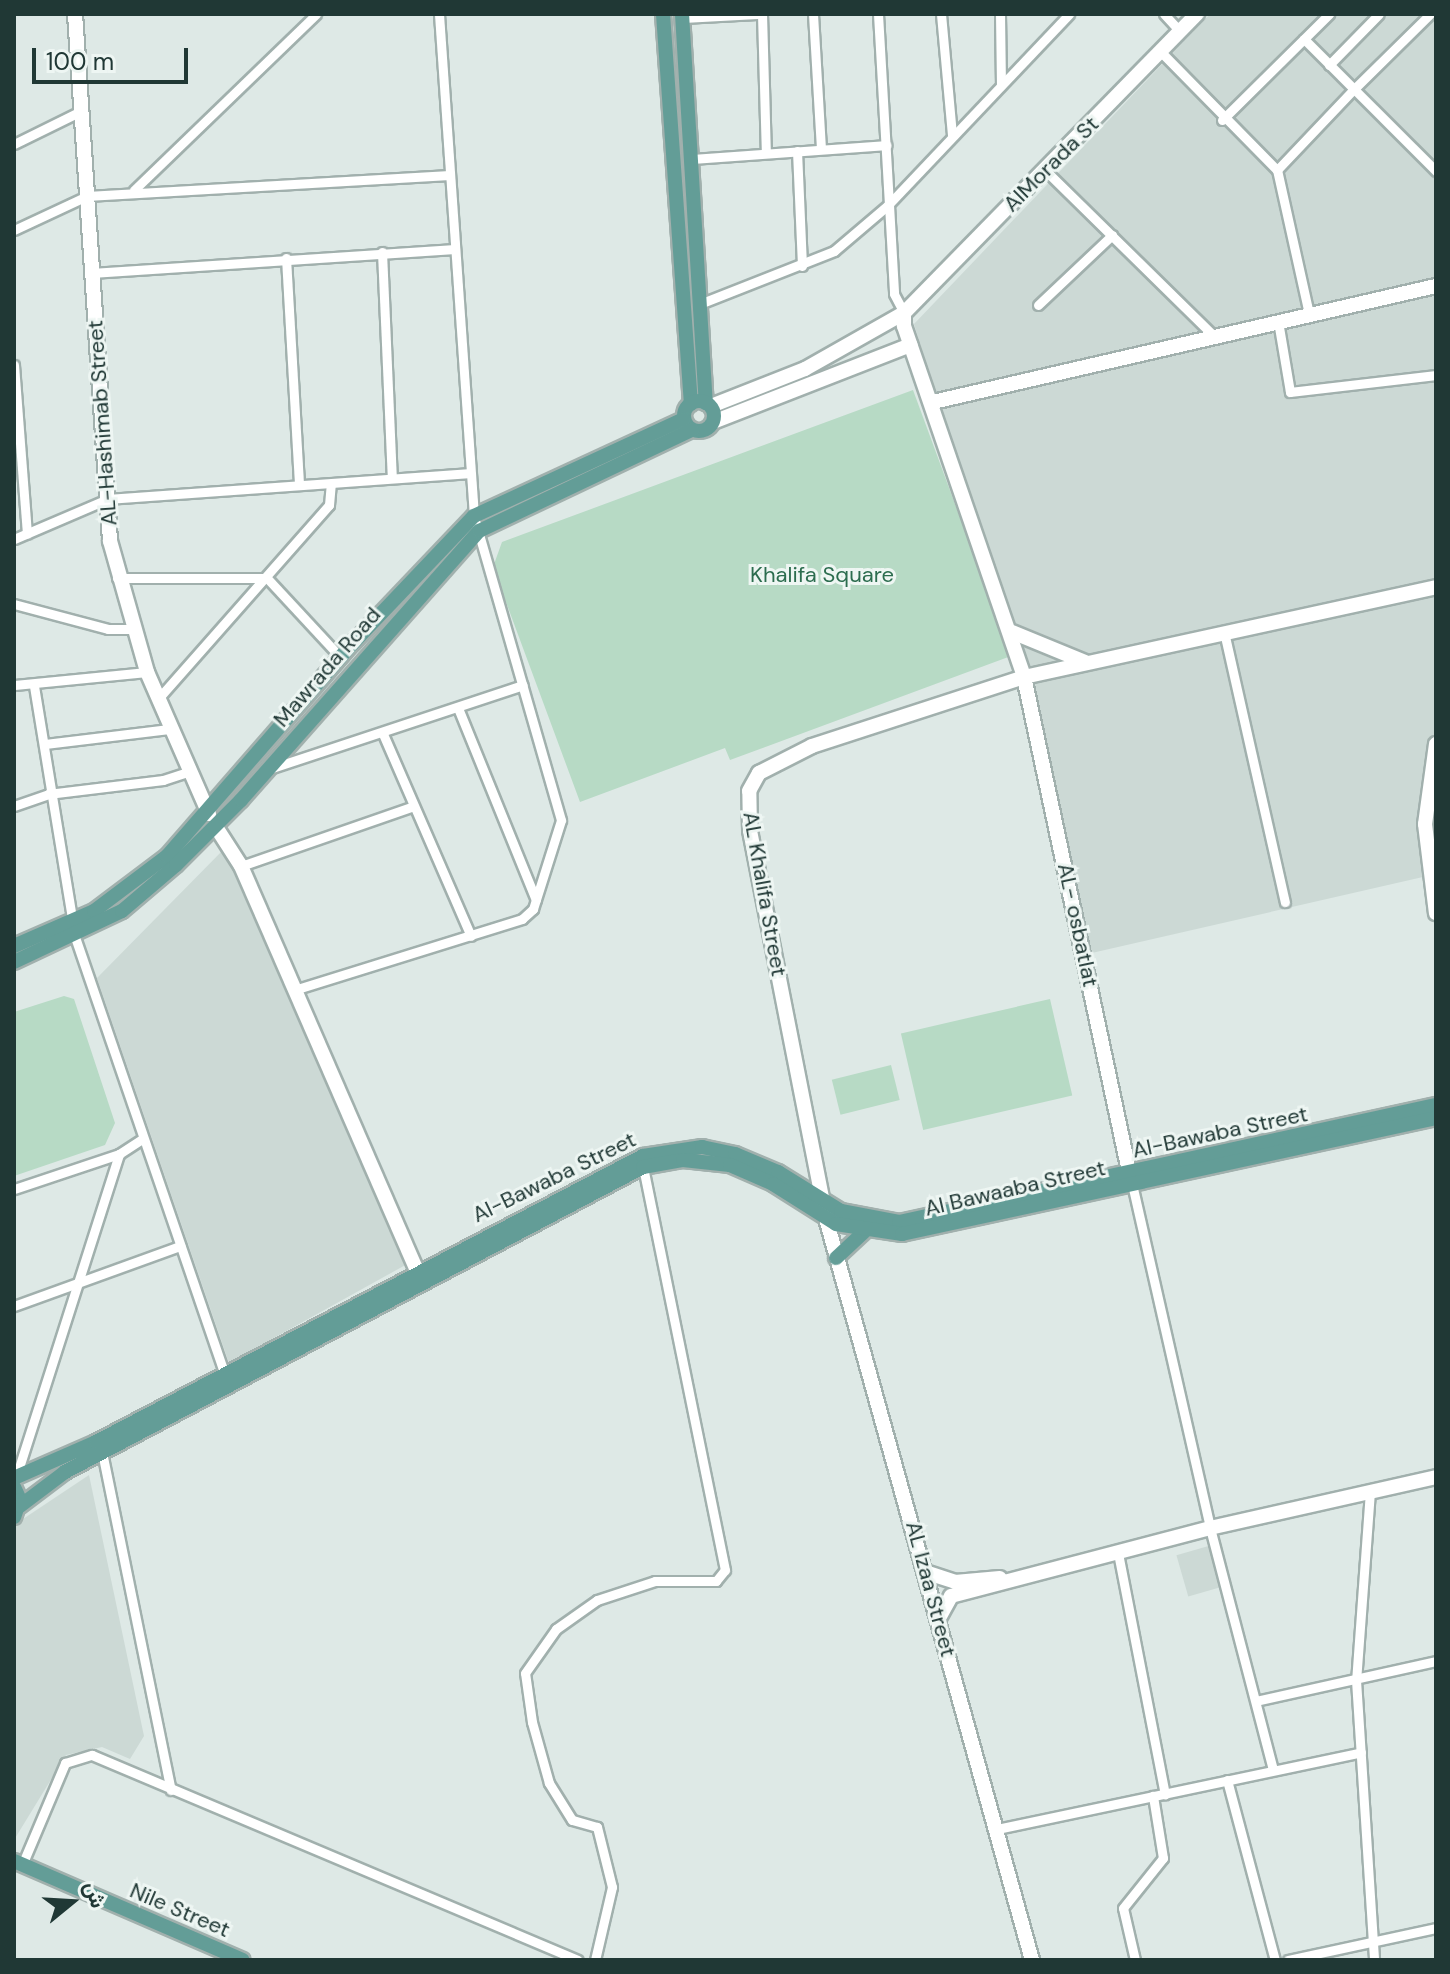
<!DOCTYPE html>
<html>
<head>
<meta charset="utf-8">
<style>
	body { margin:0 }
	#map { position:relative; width:1450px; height:1974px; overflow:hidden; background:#dee9e6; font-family:"DM Sans",Vazirmatn,sans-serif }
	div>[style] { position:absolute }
	.built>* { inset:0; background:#ccd9d5; transform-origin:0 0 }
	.green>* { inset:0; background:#b7dac5; transform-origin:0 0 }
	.roads { filter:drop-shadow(2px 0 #a1b0ad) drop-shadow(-2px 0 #a1b0ad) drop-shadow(0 2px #a1b0ad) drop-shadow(0 -2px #a1b0ad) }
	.street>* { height:9px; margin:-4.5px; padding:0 4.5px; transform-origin:4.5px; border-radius:4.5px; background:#fff }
	.secondary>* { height:14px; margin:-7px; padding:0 7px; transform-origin:7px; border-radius:7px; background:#fff }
	.primary>* { height:14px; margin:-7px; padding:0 7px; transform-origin:7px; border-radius:7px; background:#639d97 }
	.primary>.ring { margin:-7px; padding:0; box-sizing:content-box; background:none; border:14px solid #639d97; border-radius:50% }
	span { translate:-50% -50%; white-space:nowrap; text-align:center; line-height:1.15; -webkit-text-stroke:6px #eef6f3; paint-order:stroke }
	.street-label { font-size:22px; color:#203835 }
	.park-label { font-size:22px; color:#2c6d4f }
	.frame { position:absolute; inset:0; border:16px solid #203835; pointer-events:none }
	.north { position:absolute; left:32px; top:1862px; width:80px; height:80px; -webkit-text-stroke:6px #eef6f3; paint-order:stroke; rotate:72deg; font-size:22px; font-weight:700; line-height:32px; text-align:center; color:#203835 }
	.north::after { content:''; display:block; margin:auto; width:28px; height:36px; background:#203835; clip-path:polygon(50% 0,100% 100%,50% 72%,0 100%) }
	.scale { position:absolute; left:32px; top:48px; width:156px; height:36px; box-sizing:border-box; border:4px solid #203835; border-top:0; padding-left:10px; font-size:24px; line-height:28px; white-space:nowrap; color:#203835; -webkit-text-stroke:6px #eef6f3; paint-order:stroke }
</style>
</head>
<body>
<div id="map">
	<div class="built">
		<i style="clip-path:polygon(1210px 14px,1436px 14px,1436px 874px,1083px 955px,1031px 712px,914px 324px)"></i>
		<i style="clip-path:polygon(226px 847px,409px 1263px,229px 1363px,97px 978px)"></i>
		<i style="clip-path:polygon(89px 1475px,144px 1736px,130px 1759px,102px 1747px,66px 1755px,14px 1840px,14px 1525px)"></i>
		<i style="left:1212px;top:1545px;width:43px;height:37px;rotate:74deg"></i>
	</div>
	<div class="green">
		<i style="clip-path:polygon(913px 390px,1011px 656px,730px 760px,725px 748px,580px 802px,493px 567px,502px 542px)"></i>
		<i style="clip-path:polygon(64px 996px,74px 999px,115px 1123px,105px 1145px,14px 1176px,14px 1012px)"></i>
		<i style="left:1050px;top:999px;width:99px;height:153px;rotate:77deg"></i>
		<i style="left:891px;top:1065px;width:36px;height:61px;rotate:76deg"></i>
	</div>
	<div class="roads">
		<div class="street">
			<i style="left:762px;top:14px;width:139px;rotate:88.4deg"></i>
			<i style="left:813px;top:14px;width:134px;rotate:86.6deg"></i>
			<i style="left:878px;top:14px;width:280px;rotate:86.7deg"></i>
			<i style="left:894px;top:294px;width:21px;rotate:62deg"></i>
			<i style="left:941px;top:14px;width:121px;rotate:84.8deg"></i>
			<i style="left:1000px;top:14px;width:71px;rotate:89.2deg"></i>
			<i style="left:1164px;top:14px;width:23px;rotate:47deg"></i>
			<i style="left:683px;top:18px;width:74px;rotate:-3.1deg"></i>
			<i style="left:1304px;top:39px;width:71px;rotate:45deg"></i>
			<i style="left:1354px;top:89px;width:107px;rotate:-44.6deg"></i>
			<i style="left:1160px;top:51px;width:167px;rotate:45.5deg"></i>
			<i style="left:1329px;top:65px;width:71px;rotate:-45.6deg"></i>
			<i style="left:1222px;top:120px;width:151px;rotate:-44.7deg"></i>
			<i style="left:14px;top:144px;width:75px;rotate:-26.2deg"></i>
			<i style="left:797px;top:151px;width:115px;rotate:87.5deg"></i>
			<i style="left:693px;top:159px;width:194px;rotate:-4.1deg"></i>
			<i style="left:1046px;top:171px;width:234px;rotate:44.5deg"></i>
			<i style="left:134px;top:190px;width:253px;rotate:-44deg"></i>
			<i style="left:14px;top:230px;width:81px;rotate:-25deg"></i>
			<i style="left:87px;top:196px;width:363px;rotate:-3.3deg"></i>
			<i style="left:382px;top:252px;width:226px;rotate:87.5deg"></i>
			<i style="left:286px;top:258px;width:226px;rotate:86.7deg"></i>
			<i style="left:92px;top:273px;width:363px;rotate:-3.8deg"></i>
			<i style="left:702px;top:303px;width:142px;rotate:-21.5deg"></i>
			<i style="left:834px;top:251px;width:71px;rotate:-40.4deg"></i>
			<i style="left:888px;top:205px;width:263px;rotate:-46.5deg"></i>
			<i style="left:1038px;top:305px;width:102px;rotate:-43.4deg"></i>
			<i style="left:1309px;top:314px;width:148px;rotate:-102.5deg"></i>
			<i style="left:1277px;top:170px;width:112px;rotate:-46.5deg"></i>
			<i style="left:1354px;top:89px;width:116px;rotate:45deg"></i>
			<i style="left:1278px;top:321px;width:72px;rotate:80.4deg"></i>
			<i style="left:1290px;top:392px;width:147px;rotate:-6.6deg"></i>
			<i style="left:14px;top:365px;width:169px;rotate:85.6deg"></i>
			<i style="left:14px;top:539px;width:102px;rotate:-23.1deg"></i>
			<i style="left:108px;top:499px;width:363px;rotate:-4.1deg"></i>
			<i style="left:117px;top:578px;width:150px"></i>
			<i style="left:267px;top:578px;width:109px;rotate:47.2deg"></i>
			<i style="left:14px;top:604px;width:97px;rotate:14.9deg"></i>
			<i style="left:108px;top:629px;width:23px"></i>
			<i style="left:1224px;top:632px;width:277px;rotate:77.3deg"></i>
			<i style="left:14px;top:685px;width:134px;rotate:-5.6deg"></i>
			<i style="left:34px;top:686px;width:254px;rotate:80.7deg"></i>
			<i style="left:75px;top:937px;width:465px;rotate:71.1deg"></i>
			<i style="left:157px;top:700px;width:260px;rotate:-48.6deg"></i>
			<i style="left:329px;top:505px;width:21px;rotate:-85deg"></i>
			<i style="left:458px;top:708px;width:207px;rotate:67.9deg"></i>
			<i style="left:383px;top:734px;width:220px;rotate:66.5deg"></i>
			<i style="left:45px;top:744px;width:125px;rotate:-6.9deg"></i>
			<i style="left:272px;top:768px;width:264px;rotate:-18.3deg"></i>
			<i style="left:14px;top:806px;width:36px;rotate:-19deg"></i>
			<i style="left:48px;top:794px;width:116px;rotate:-6.9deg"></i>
			<i style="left:163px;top:780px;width:25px;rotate:-18deg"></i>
			<i style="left:241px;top:866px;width:180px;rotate:-19.1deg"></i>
			<i style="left:294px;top:990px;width:239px;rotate:-17.3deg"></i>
			<i style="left:522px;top:919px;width:15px;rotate:-42deg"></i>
			<i style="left:533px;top:909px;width:93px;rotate:-72.5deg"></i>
			<i style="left:561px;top:820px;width:316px;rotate:-106deg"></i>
			<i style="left:474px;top:516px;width:503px;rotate:-93.99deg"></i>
			<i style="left:1132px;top:1184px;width:353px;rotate:77.2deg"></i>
			<i style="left:1210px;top:1528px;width:250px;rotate:75.4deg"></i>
			<i style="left:14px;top:1189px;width:111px;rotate:-18.4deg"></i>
			<i style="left:14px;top:1306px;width:177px;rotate:-19.9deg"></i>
			<i style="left:102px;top:1452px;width:345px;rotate:78.5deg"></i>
			<i style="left:16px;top:1477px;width:339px;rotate:-72.3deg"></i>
			<i style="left:119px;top:1154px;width:27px;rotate:-33deg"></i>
			<i style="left:1370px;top:1491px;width:190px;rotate:94.2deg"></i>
			<i style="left:1356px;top:1680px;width:281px;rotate:86.3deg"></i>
			<i style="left:1118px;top:1553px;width:246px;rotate:79deg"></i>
			<i style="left:1256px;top:1701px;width:184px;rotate:-12.5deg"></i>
			<i style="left:1227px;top:1780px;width:186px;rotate:75.1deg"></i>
			<i style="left:997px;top:1829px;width:372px;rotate:-11.9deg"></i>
			<i style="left:22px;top:1865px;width:111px;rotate:-67.1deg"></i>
			<i style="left:65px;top:1763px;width:28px;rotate:-17deg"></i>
			<i style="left:92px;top:1755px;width:527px;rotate:22.87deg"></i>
			<i style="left:595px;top:1960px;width:75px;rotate:-76.9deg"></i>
			<i style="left:612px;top:1887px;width:62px;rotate:-104deg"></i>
			<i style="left:597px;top:1827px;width:26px;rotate:-164deg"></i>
			<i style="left:572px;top:1820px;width:44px;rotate:-121.9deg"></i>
			<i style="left:549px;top:1783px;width:63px;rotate:-105.6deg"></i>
			<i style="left:532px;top:1722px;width:49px;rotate:-98.1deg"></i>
			<i style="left:525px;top:1673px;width:54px;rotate:-54.8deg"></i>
			<i style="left:556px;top:1629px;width:50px;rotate:-35.3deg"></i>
			<i style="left:597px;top:1600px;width:61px;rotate:-18.1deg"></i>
			<i style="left:655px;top:1581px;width:61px"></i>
			<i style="left:716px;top:1581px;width:14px;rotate:-51deg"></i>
			<i style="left:725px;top:1570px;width:411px;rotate:-101.5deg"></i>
			<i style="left:1135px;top:1960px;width:53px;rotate:-103deg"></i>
			<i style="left:1123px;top:1908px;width:64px;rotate:-51.3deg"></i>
			<i style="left:1163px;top:1858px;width:63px;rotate:-99.2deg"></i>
			<i style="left:1288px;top:1960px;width:151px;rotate:-12.2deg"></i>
		</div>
		<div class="secondary">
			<i style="left:75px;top:14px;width:528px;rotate:86.2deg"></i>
			<i style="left:110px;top:541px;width:136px;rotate:74.2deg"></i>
			<i style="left:147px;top:672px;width:155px;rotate:66.4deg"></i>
			<i style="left:904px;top:313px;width:13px;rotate:90deg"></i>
			<i style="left:904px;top:326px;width:371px;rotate:71.1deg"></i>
			<i style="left:1024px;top:677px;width:422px;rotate:-12.3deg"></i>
			<i style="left:933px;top:402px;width:516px;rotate:-12.99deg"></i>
			<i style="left:711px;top:406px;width:101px;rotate:-21.5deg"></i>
			<i style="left:805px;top:369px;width:114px;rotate:-29.5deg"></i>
			<i style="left:904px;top:313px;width:419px;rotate:-45.6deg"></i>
			<i style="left:713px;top:422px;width:212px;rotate:-21.3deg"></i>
			<i style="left:1012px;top:632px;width:79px;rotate:22.3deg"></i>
			<i style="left:1436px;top:744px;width:81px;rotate:97.8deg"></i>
			<i style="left:1425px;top:824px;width:90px;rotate:83deg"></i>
			<i style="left:216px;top:827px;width:46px;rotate:57.3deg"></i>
			<i style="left:241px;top:866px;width:451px;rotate:66.5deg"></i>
			<i style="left:928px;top:1573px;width:28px;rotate:18deg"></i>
			<i style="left:955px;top:1582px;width:45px;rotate:-5.1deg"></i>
			<i style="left:939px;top:1618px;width:25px;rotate:-61deg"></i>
			<i style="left:951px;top:1596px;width:268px;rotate:-14.7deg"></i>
			<i style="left:1210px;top:1528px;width:232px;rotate:-12.7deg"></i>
			<i style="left:1032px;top:1960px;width:770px;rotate:-105.52deg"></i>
			<i style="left:826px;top:1218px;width:395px;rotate:-101.1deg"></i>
			<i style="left:750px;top:830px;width:39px;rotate:-91deg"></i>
			<i style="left:749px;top:791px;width:21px;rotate:-61deg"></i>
			<i style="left:759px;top:773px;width:59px;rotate:-27deg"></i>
			<i style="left:812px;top:746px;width:223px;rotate:-18deg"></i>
			<i style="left:1024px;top:677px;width:515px;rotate:78.01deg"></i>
		</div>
		<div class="primary">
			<i style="left:663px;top:14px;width:391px;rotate:85.9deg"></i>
			<i style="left:682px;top:14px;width:390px;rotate:86.5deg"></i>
			<i class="ring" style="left:684px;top:401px;width:16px;height:16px"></i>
			<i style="left:14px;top:946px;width:87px;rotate:-23.6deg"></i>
			<i style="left:94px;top:911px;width:91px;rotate:-37deg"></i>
			<i style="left:167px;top:856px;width:283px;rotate:-48.9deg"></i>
			<i style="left:353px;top:643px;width:175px;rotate:-46.4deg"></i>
			<i style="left:474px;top:516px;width:231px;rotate:-24.8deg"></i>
			<i style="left:14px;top:962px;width:119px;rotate:-25.3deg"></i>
			<i style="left:122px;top:911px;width:71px;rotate:-40.4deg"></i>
			<i style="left:176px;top:865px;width:92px;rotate:-45deg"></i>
			<i style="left:241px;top:800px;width:359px;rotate:-48.5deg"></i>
			<i style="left:479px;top:531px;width:236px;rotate:-25.4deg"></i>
			<i style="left:836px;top:1258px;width:38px;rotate:-43deg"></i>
			<i style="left:14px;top:1478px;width:90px;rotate:-23.7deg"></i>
			<i style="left:96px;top:1442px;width:617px;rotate:-27.6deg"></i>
			<i style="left:643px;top:1156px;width:60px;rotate:-8.7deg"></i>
			<i style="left:702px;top:1147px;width:34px;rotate:12deg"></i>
			<i style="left:735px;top:1154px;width:47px;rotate:22.7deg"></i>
			<i style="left:778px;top:1172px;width:74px;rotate:31.8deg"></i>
			<i style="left:841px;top:1211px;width:59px;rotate:10.7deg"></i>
			<i style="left:899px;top:1222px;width:550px;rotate:-12.29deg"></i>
			<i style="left:14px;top:1487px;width:14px;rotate:65deg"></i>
			<i style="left:20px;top:1500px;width:18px;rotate:109deg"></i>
			<i style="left:20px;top:1506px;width:56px;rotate:-37.1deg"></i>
			<i style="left:65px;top:1472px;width:654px;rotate:-27.82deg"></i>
			<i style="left:643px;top:1167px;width:41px;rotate:-9.9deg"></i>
			<i style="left:683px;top:1160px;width:47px;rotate:6.1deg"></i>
			<i style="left:730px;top:1165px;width:47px;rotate:23.8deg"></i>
			<i style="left:773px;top:1184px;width:75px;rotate:32.4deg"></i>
			<i style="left:836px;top:1224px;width:67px;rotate:8.6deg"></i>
			<i style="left:902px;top:1234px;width:546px;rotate:-12.26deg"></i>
			<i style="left:14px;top:1861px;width:249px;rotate:23.4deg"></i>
		</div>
	</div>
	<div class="street-label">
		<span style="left:1051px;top:164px;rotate:-45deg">AlMorada St</span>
		<span style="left:102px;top:423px;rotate:-94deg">AL-Hashimab Street</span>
		<span style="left:327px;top:667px;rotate:-49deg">Mawrada Road</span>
		<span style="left:765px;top:894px;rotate:80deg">AL Khalifa Street</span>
		<span style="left:1078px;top:925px;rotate:78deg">AL- osbatlat</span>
		<span style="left:1220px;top:1132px;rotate:-12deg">Al-Bawaba Street</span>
		<span style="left:554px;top:1177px;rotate:-26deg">Al-Bawaba Street</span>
		<span style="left:1015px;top:1188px;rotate:-13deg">Al Bawaaba Street</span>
		<span style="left:931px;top:1589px;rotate:75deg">AL Izaa Street</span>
		<span style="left:180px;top:1910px;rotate:23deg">Nile Street</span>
	</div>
	<div class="park-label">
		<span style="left:822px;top:575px">Khalifa Square</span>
	</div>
	<div class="frame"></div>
	<div class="north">ش</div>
	<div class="scale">100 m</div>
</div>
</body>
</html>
